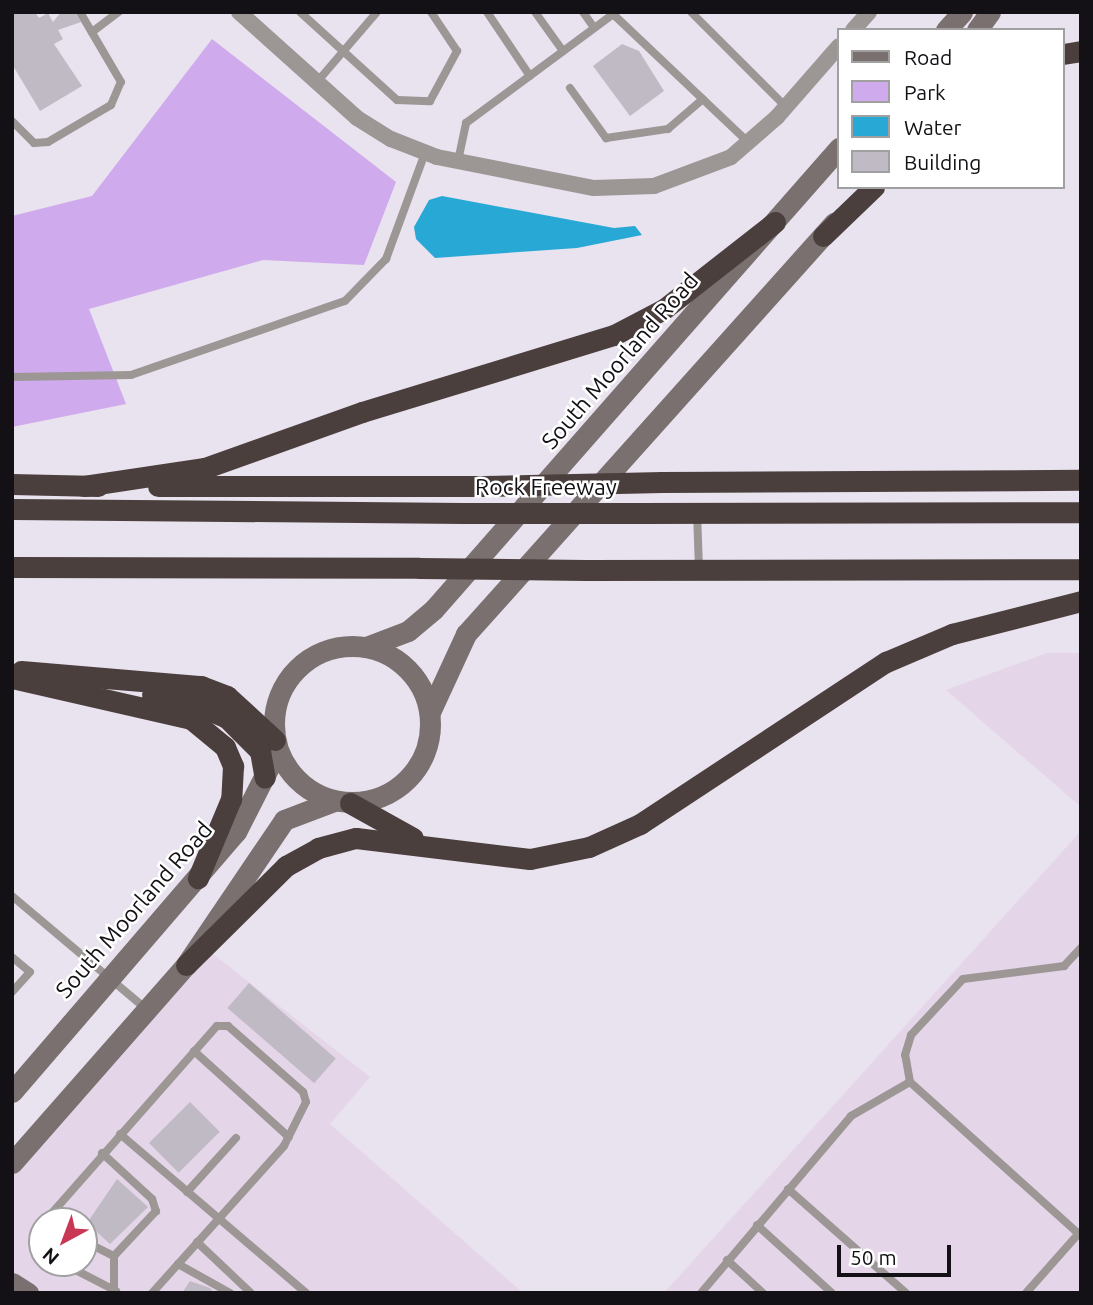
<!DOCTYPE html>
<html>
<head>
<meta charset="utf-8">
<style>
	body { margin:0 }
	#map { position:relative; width:1093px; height:1305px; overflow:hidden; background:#e9e2ef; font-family:Ubuntu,sans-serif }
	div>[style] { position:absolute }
	.industrial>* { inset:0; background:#e5d5e8 }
	.green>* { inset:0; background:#cfaaec }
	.water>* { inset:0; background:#28a8d5 }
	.building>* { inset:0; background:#c0bac5; transform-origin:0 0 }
	.lane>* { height:8px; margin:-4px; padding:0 4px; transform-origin:4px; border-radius:4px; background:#9c9695 }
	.street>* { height:16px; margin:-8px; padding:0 8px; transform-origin:8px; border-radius:8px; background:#9c9695 }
	.secondary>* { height:21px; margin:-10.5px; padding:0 10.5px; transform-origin:10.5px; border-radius:10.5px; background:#79706f }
	.secondary>.ring { margin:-10.5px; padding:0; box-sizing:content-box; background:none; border:21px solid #79706f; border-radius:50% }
	.highway>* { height:21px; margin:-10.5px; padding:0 10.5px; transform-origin:10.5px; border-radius:10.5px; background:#4b3f3d }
	.highway-bridge>* { height:21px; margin:-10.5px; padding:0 10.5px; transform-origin:10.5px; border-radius:10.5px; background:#4b3f3d }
	span { translate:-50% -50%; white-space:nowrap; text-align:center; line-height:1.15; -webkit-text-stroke:5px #fff; paint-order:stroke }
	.street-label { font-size:23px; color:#131115 }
	.frame { position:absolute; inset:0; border:14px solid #131115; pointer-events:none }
	.legend { position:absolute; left:837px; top:28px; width:228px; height:161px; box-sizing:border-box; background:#fff; border:2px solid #a1a0a1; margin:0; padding:9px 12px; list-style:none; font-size:21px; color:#131115 }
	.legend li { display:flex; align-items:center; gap:14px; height:35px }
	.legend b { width:35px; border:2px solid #a1a0a1 }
	.north { position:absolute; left:28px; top:1207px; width:70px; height:70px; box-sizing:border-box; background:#fff; border:2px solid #a1a0a1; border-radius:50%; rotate:221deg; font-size:19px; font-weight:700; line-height:28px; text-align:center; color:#131115 }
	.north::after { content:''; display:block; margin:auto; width:24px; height:32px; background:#c83754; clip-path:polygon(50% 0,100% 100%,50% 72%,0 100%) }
	.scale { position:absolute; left:837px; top:1245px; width:114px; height:32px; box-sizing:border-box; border:4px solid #131115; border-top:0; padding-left:9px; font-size:21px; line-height:24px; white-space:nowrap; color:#131115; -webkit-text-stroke:5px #fff; paint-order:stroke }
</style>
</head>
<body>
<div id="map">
	<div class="industrial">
		<i style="clip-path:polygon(1047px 653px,1081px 653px,1081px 807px,946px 690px)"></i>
		<i style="clip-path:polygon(1081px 831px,1081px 1293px,664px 1293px)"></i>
		<i style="clip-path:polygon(evenodd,204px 947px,370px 1077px,330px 1124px,523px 1293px,12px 1293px,12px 1163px,204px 947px,42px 1221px,84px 1221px,84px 1263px,42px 1263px,42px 1221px)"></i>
	</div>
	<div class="green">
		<i style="clip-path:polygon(212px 39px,396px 182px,364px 265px,263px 260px,89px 309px,126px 404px,12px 427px,12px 216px,92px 196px)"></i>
	</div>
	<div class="water">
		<i style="clip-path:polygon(442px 196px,614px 228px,635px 226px,642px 235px,577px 248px,435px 258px,416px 239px,414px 227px,429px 200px)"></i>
	</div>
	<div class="building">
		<i style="clip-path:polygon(12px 12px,35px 12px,39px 18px,48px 13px,53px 22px,61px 12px,75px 12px,81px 22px,58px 30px,63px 39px,54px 44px,82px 86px,40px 111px,12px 64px)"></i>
		<i style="clip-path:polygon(622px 44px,639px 51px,664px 91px,630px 116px,593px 66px)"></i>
		<i style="left:249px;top:983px;width:115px;height:33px;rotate:41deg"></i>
		<i style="left:190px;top:1102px;width:42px;height:58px;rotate:45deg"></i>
		<i style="clip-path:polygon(117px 1179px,148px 1207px,110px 1244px,87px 1223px)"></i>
		<i style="clip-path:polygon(190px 1281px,210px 1288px,214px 1293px,182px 1293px)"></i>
	</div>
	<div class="lane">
		<i style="left:300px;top:12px;width:131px;rotate:42.2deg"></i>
		<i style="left:397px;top:100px;width:33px;rotate:2deg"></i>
		<i style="left:430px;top:101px;width:57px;rotate:-61.6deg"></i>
		<i style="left:457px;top:51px;width:47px;rotate:-123.7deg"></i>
		<i style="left:487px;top:12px;width:77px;rotate:56.1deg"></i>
		<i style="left:535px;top:12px;width:48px;rotate:54.3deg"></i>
		<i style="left:583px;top:12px;width:19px;rotate:55deg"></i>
		<i style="left:691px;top:12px;width:134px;rotate:45deg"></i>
		<i style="left:613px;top:14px;width:187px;rotate:43.5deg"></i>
		<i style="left:92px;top:32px;width:34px;rotate:-37deg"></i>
		<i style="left:317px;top:82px;width:92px;rotate:-49.4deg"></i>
		<i style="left:570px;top:88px;width:62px;rotate:54.2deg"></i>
		<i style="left:606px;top:138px;width:63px;rotate:-8.3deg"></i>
		<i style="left:668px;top:129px;width:46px;rotate:-40.6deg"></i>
		<i style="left:12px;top:121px;width:31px;rotate:45deg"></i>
		<i style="left:34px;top:143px;width:14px;rotate:-4deg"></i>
		<i style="left:48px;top:142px;width:73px;rotate:-30.4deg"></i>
		<i style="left:111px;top:105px;width:25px;rotate:-67deg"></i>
		<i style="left:121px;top:82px;width:81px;rotate:-120.4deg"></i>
		<i style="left:458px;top:161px;width:39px;rotate:-78deg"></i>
		<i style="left:466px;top:123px;width:187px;rotate:-36.5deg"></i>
		<i style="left:12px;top:377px;width:119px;rotate:-1deg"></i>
		<i style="left:131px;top:375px;width:226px;rotate:-19.1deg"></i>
		<i style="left:345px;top:301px;width:59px;rotate:-45.7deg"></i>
		<i style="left:386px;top:259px;width:113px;rotate:-69.8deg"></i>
		<i style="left:697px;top:512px;width:57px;rotate:88deg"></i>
		<i style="left:12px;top:896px;width:174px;rotate:40.1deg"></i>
		<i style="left:12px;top:957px;width:23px;rotate:40deg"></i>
		<i style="left:30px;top:972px;width:27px;rotate:132deg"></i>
		<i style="left:194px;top:1051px;width:128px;rotate:42.2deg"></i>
		<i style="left:910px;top:1082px;width:27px;rotate:-100deg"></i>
		<i style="left:905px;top:1055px;width:21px;rotate:-73deg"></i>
		<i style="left:911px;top:1035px;width:76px;rotate:-47.1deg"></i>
		<i style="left:963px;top:979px;width:102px;rotate:-7.3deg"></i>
		<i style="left:1064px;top:966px;width:25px;rotate:-47deg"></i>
		<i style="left:120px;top:1134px;width:245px;rotate:40.5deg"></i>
		<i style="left:102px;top:1153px;width:68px;rotate:42.6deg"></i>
		<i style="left:152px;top:1199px;width:13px;rotate:72deg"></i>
		<i style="left:156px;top:1211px;width:62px;rotate:133deg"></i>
		<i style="left:788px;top:1189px;width:157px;rotate:41.4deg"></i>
		<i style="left:187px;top:1192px;width:73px;rotate:-47.8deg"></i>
		<i style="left:45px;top:1221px;width:260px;rotate:-48.6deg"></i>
		<i style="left:217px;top:1026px;width:11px"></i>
		<i style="left:228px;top:1026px;width:100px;rotate:41.3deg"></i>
		<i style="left:303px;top:1092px;width:10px;rotate:73deg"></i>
		<i style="left:306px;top:1102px;width:49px;rotate:116.6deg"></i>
		<i style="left:284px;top:1146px;width:198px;rotate:131.9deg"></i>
		<i style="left:757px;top:1225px;width:101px;rotate:42.2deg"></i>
		<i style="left:84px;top:1241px;width:34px;rotate:27deg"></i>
		<i style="left:114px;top:1256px;width:35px;rotate:90deg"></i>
		<i style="left:197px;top:1242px;width:74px;rotate:43.4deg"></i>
		<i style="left:727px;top:1260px;width:49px;rotate:42.5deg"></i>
		<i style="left:62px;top:1263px;width:61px;rotate:27.4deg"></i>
		<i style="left:178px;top:1264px;width:60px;rotate:29.1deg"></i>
		<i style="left:701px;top:1293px;width:232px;rotate:-49.7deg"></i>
		<i style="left:851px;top:1116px;width:68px;rotate:-30deg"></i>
		<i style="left:910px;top:1082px;width:230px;rotate:42deg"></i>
		<i style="left:1026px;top:1293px;width:81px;rotate:-48.5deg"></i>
	</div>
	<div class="street">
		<i style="left:239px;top:12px;width:159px;rotate:41.9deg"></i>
		<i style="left:357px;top:118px;width:40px;rotate:32deg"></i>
		<i style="left:391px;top:139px;width:49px;rotate:21.4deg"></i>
		<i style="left:437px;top:157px;width:160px;rotate:11.2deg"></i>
		<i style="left:594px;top:188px;width:60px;rotate:-1.9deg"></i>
		<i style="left:654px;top:186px;width:82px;rotate:-20.6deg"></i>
		<i style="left:731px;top:157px;width:61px;rotate:-41deg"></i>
		<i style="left:777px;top:117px;width:94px;rotate:-48.9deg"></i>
		<i style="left:853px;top:30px;width:24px;rotate:-48deg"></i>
	</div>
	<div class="secondary">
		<i style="left:946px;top:30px;width:24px;rotate:-48deg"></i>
		<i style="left:977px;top:30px;width:22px;rotate:-54deg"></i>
		<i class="ring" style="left:274px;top:646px;width:135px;height:135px"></i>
		<i style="left:366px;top:647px;width:45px;rotate:-20.9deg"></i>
		<i style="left:408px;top:631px;width:34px;rotate:-40deg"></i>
		<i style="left:434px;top:609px;width:614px;rotate:-48.7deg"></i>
		<i style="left:430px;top:712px;width:86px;rotate:-65.2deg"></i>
		<i style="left:466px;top:634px;width:552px;rotate:-48.16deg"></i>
		<i style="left:12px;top:1092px;width:343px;rotate:-49.3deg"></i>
		<i style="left:236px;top:832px;width:80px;rotate:-63.1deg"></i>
		<i style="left:12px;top:1163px;width:264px;rotate:-48.7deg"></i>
		<i style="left:186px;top:965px;width:175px;rotate:-55.9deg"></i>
		<i style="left:284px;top:820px;width:53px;rotate:-20.8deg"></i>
		<i style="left:12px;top:1283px;width:19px;rotate:32deg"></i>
	</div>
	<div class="highway">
		<i style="left:1063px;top:54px;width:18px;rotate:-9deg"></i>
		<i style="left:823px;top:236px;width:71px;rotate:-43.9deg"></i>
		<i style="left:662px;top:482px;width:419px;rotate:-0.3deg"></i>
		<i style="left:12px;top:484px;width:86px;rotate:1.3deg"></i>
		<i style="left:84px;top:486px;width:122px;rotate:-8.5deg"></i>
		<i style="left:205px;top:468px;width:167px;rotate:-19.6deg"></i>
		<i style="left:362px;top:412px;width:264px;rotate:-17deg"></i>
		<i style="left:614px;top:335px;width:56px;rotate:-27.5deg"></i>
		<i style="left:664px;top:309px;width:141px;rotate:-38.1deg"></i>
		<i style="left:158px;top:486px;width:327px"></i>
		<i style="left:12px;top:509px;width:451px;rotate:0.5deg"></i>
		<i style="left:636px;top:513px;width:445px;rotate:-0.1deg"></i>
		<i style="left:12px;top:567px;width:407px;rotate:0.1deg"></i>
		<i style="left:585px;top:570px;width:496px;rotate:-0.1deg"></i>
		<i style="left:21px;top:671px;width:181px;rotate:4.8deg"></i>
		<i style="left:201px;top:686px;width:28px;rotate:21deg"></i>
		<i style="left:227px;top:696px;width:65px;rotate:42.5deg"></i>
		<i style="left:12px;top:678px;width:184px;rotate:12.9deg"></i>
		<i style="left:191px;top:719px;width:44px;rotate:39.5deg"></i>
		<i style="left:225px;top:747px;width:21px;rotate:67deg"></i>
		<i style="left:233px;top:766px;width:33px;rotate:93deg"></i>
		<i style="left:231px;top:799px;width:86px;rotate:112.7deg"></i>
		<i style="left:152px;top:695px;width:36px;rotate:9deg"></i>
		<i style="left:188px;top:701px;width:43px;rotate:23.6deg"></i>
		<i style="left:227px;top:718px;width:47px;rotate:45deg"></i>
		<i style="left:260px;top:751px;width:27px;rotate:80deg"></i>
		<i style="left:350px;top:803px;width:72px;rotate:29.1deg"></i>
		<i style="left:186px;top:965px;width:141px;rotate:-44.7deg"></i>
		<i style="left:286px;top:866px;width:37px;rotate:-29deg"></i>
		<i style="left:318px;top:848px;width:39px;rotate:-15deg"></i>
		<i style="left:356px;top:838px;width:175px;rotate:6.9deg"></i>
		<i style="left:530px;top:859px;width:60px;rotate:-11.5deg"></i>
		<i style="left:589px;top:847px;width:56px;rotate:-24.3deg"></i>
		<i style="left:640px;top:824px;width:295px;rotate:-33.4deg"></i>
		<i style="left:886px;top:662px;width:72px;rotate:-23deg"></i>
		<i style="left:952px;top:634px;width:133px;rotate:-14.3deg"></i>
	</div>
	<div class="highway-bridge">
		<i style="left:485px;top:486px;width:177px;rotate:-1.3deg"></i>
		<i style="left:463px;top:513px;width:173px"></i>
		<i style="left:419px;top:568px;width:166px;rotate:0.7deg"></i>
	</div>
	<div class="street-label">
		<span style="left:620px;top:361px;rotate:-49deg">South Moorland Road</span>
		<span style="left:546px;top:487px">Rock Freeway</span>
		<span style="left:134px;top:910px;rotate:-49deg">South Moorland Road</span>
	</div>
	<div class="frame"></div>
	<ul class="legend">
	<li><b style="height:9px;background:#79706f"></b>Road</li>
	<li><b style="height:19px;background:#cfaaec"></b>Park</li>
	<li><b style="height:19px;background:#28a8d5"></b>Water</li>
	<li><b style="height:19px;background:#c0bac5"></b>Building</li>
	</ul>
	<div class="north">N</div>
	<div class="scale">50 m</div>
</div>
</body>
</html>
